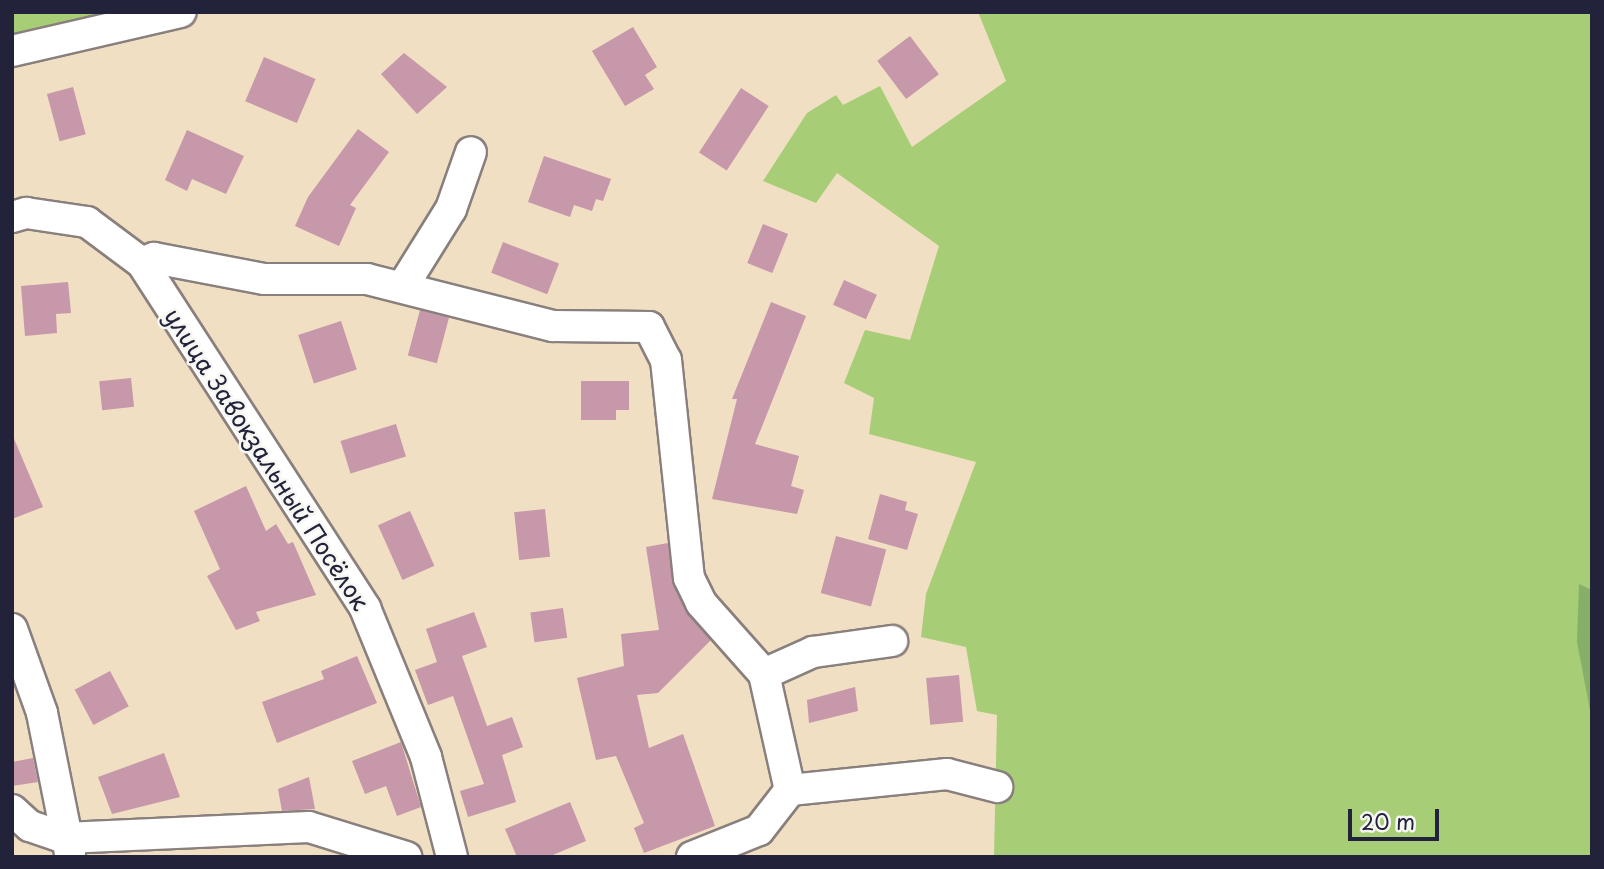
<!DOCTYPE html>
<html>
<head>
<meta charset="utf-8">
<style>
	body { margin:0 }
	#map { position:relative; width:1604px; height:869px; overflow:hidden; background:#f0dfc2; font-family:"Playpen Sans",sans-serif }
	div>[style] { position:absolute }
	.green>* { inset:0; background:#a8cd77 }
	.forest>* { inset:0; background:#86b068 }
	.building>* { inset:0; background:#c797aa; transform-origin:0 0 }
	.roads { filter:drop-shadow(2px 0 #89807e) drop-shadow(-2px 0 #89807e) drop-shadow(0 2px #89807e) drop-shadow(0 -2px #89807e) }
	.minor>* { height:30px; margin:-15px; padding:0 15px; transform-origin:15px; border-radius:15px; background:#fff }
	span { translate:-50% -50%; white-space:nowrap; text-align:center; line-height:1.15; -webkit-text-stroke:5px #f6f6f2; paint-order:stroke }
	.street-label { font-size:24px; color:#22223b }
	.frame { position:absolute; inset:0; border:14px solid #22223b; pointer-events:none }
	.scale { position:absolute; left:1348px; top:809px; width:91px; height:32px; box-sizing:border-box; border:4px solid #22223b; border-top:0; padding-left:9px; font-size:21px; line-height:24px; white-space:nowrap; color:#22223b; -webkit-text-stroke:5px #f6f6f2; paint-order:stroke }
</style>
</head>
<body>
<div id="map">
	<div class="green">
		<i style="clip-path:polygon(12px 12px,151px 12px,12px 42px)"></i>
		<i style="clip-path:polygon(978px 12px,1592px 12px,1592px 857px,994px 857px,997px 715px,977px 711px,966px 647px,921px 637px,926px 594px,976px 462px,869px 434px,874px 398px,844px 383px,865px 330px,910px 340px,939px 246px,837px 173px,816px 203px,763px 181px,807px 113px,836px 95px,843px 105px,880px 86px,912px 147px,1006px 81px)"></i>
	</div>
	<div class="forest">
		<i style="clip-path:polygon(1579px 584px,1592px 590px,1592px 721px,1577px 642px)"></i>
	</div>
	<div class="building">
		<i style="clip-path:polygon(633px 27px,657px 67px,645px 75px,654px 89px,625px 106px,592px 51px)"></i>
		<i style="left:910px;top:36px;width:48px;height:41px;rotate:53deg"></i>
		<i style="clip-path:polygon(404px 53px,447px 87px,417px 114px,381px 74px)"></i>
		<i style="left:264px;top:57px;width:56px;height:48px;rotate:23deg"></i>
		<i style="left:73px;top:87px;width:49px;height:27px;rotate:75deg"></i>
		<i style="left:741px;top:88px;width:33px;height:77px;rotate:33deg"></i>
		<i style="clip-path:polygon(358px 129px,389px 152px,350px 205px,356px 208px,339px 246px,295px 226px,308px 197px)"></i>
		<i style="clip-path:polygon(187px 130px,244px 156px,226px 194px,192px 179px,187px 191px,165px 180px)"></i>
		<i style="clip-path:polygon(544px 156px,611px 179px,603px 201px,596px 199px,592px 211px,574px 205px,570px 217px,528px 202px)"></i>
		<i style="left:763px;top:224px;width:27px;height:42px;rotate:22deg"></i>
		<i style="left:503px;top:242px;width:60px;height:33px;rotate:21deg"></i>
		<i style="left:844px;top:280px;width:36px;height:27px;rotate:24deg"></i>
		<i style="clip-path:polygon(68px 282px,71px 313px,56px 314px,57px 333px,25px 336px,21px 286px)"></i>
		<i style="clip-path:polygon(771px 302px,806px 316px,755px 444px,799px 456px,791px 486px,804px 490px,797px 514px,712px 499px,737px 399px,732px 399px)"></i>
		<i style="left:420px;top:310px;width:30px;height:47px;rotate:15deg"></i>
		<i style="left:341px;top:321px;width:51px;height:45px;rotate:72deg"></i>
		<i style="left:131px;top:378px;width:29px;height:32px;rotate:84deg"></i>
		<i style="clip-path:polygon(581px 381px,629px 381px,629px 410px,616px 410px,616px 420px,581px 420px)"></i>
		<i style="left:396px;top:424px;width:34px;height:58px;rotate:73deg"></i>
		<i style="clip-path:polygon(12px 434px,43px 507px,12px 519px)"></i>
		<i style="clip-path:polygon(246px 486px,266px 531px,276px 524px,288px 544px,293px 542px,316px 595px,256px 612px,260px 621px,236px 630px,207px 576px,220px 569px,194px 511px)"></i>
		<i style="clip-path:polygon(880px 494px,907px 502px,905px 510px,918px 514px,907px 550px,868px 539px)"></i>
		<i style="left:545px;top:509px;width:48px;height:31px;rotate:84deg"></i>
		<i style="left:410px;top:511px;width:60px;height:35px;rotate:66deg"></i>
		<i style="left:836px;top:536px;width:52px;height:59px;rotate:15deg"></i>
		<i style="clip-path:polygon(668px 543px,673px 586px,711px 640px,658px 693px,637px 695px,649px 748px,683px 734px,715px 826px,644px 853px,634px 828px,644px 823px,616px 756px,596px 760px,577px 678px,624px 666px,621px 634px,659px 630px,646px 547px)"></i>
		<i style="left:563px;top:608px;width:30px;height:33px;rotate:82deg"></i>
		<i style="clip-path:polygon(474px 612px,487px 647px,462px 656px,487px 726px,512px 717px,523px 747px,502px 755px,516px 802px,468px 817px,460px 791px,484px 784px,453px 696px,428px 705px,415px 670px,437px 662px,426px 629px)"></i>
		<i style="clip-path:polygon(357px 656px,377px 703px,277px 743px,262px 702px,324px 679px,321px 671px)"></i>
		<i style="left:110px;top:671px;width:40px;height:40px;rotate:62deg"></i>
		<i style="left:959px;top:675px;width:47px;height:33px;rotate:85deg"></i>
		<i style="clip-path:polygon(855px 687px,858px 711px,809px 723px,807px 700px)"></i>
		<i style="clip-path:polygon(401px 742px,421px 807px,397px 816px,386px 786px,365px 794px,352px 761px)"></i>
		<i style="clip-path:polygon(164px 753px,180px 797px,112px 814px,98px 777px)"></i>
		<i style="clip-path:polygon(33px 758px,38px 782px,12px 786px,12px 762px)"></i>
		<i style="clip-path:polygon(309px 777px,315px 809px,282px 811px,278px 789px)"></i>
		<i style="clip-path:polygon(570px 802px,586px 841px,548px 857px,517px 857px,505px 829px)"></i>
	</div>
	<div class="roads">
		<div class="minor">
			<i style="left:12px;top:51px;width:173px;rotate:-13deg"></i>
			<i style="left:12px;top:217px;width:15px;rotate:-16deg"></i>
			<i style="left:26px;top:213px;width:62px;rotate:8.4deg"></i>
			<i style="left:87px;top:222px;width:69px;rotate:36.7deg"></i>
			<i style="left:142px;top:263px;width:13px;rotate:-23deg"></i>
			<i style="left:154px;top:258px;width:112px;rotate:10.8deg"></i>
			<i style="left:264px;top:279px;width:103px"></i>
			<i style="left:367px;top:279px;width:192px;rotate:14.2deg"></i>
			<i style="left:553px;top:326px;width:96px;rotate:0.6deg"></i>
			<i style="left:649px;top:327px;width:37px;rotate:63deg"></i>
			<i style="left:666px;top:360px;width:219px;rotate:84deg"></i>
			<i style="left:689px;top:578px;width:28px;rotate:64deg"></i>
			<i style="left:701px;top:603px;width:95px;rotate:48.4deg"></i>
			<i style="left:764px;top:674px;width:119px;rotate:77.4deg"></i>
			<i style="left:142px;top:263px;width:411px;rotate:57.1deg"></i>
			<i style="left:365px;top:608px;width:161px;rotate:67.7deg"></i>
			<i style="left:426px;top:757px;width:103px;rotate:75.4deg"></i>
			<i style="left:403px;top:286px;width:91px;rotate:-58.1deg"></i>
			<i style="left:451px;top:209px;width:60px;rotate:-70.7deg"></i>
			<i style="left:12px;top:629px;width:89px;rotate:70.3deg"></i>
			<i style="left:42px;top:713px;width:143px;rotate:78.7deg"></i>
			<i style="left:764px;top:674px;width:54px;rotate:-24.2deg"></i>
			<i style="left:813px;top:652px;width:80px;rotate:-7.9deg"></i>
			<i style="left:12px;top:810px;width:24px;rotate:42deg"></i>
			<i style="left:30px;top:826px;width:37px;rotate:19deg"></i>
			<i style="left:65px;top:838px;width:244px;rotate:-2.6deg"></i>
			<i style="left:309px;top:827px;width:102px;rotate:17.2deg"></i>
			<i style="left:692px;top:857px;width:72px;rotate:-21.9deg"></i>
			<i style="left:759px;top:830px;width:51px;rotate:-52.2deg"></i>
			<i style="left:790px;top:790px;width:158px;rotate:-5.8deg"></i>
			<i style="left:947px;top:774px;width:52px;rotate:14.6deg"></i>
		</div>
	</div>
	<div class="street-label">
		<span style="left:267px;top:459px;rotate:57deg">улица Завокзальный Посёлок</span>
	</div>
	<div class="frame"></div>
	<div class="scale">20 m</div>
</div>
</body>
</html>
